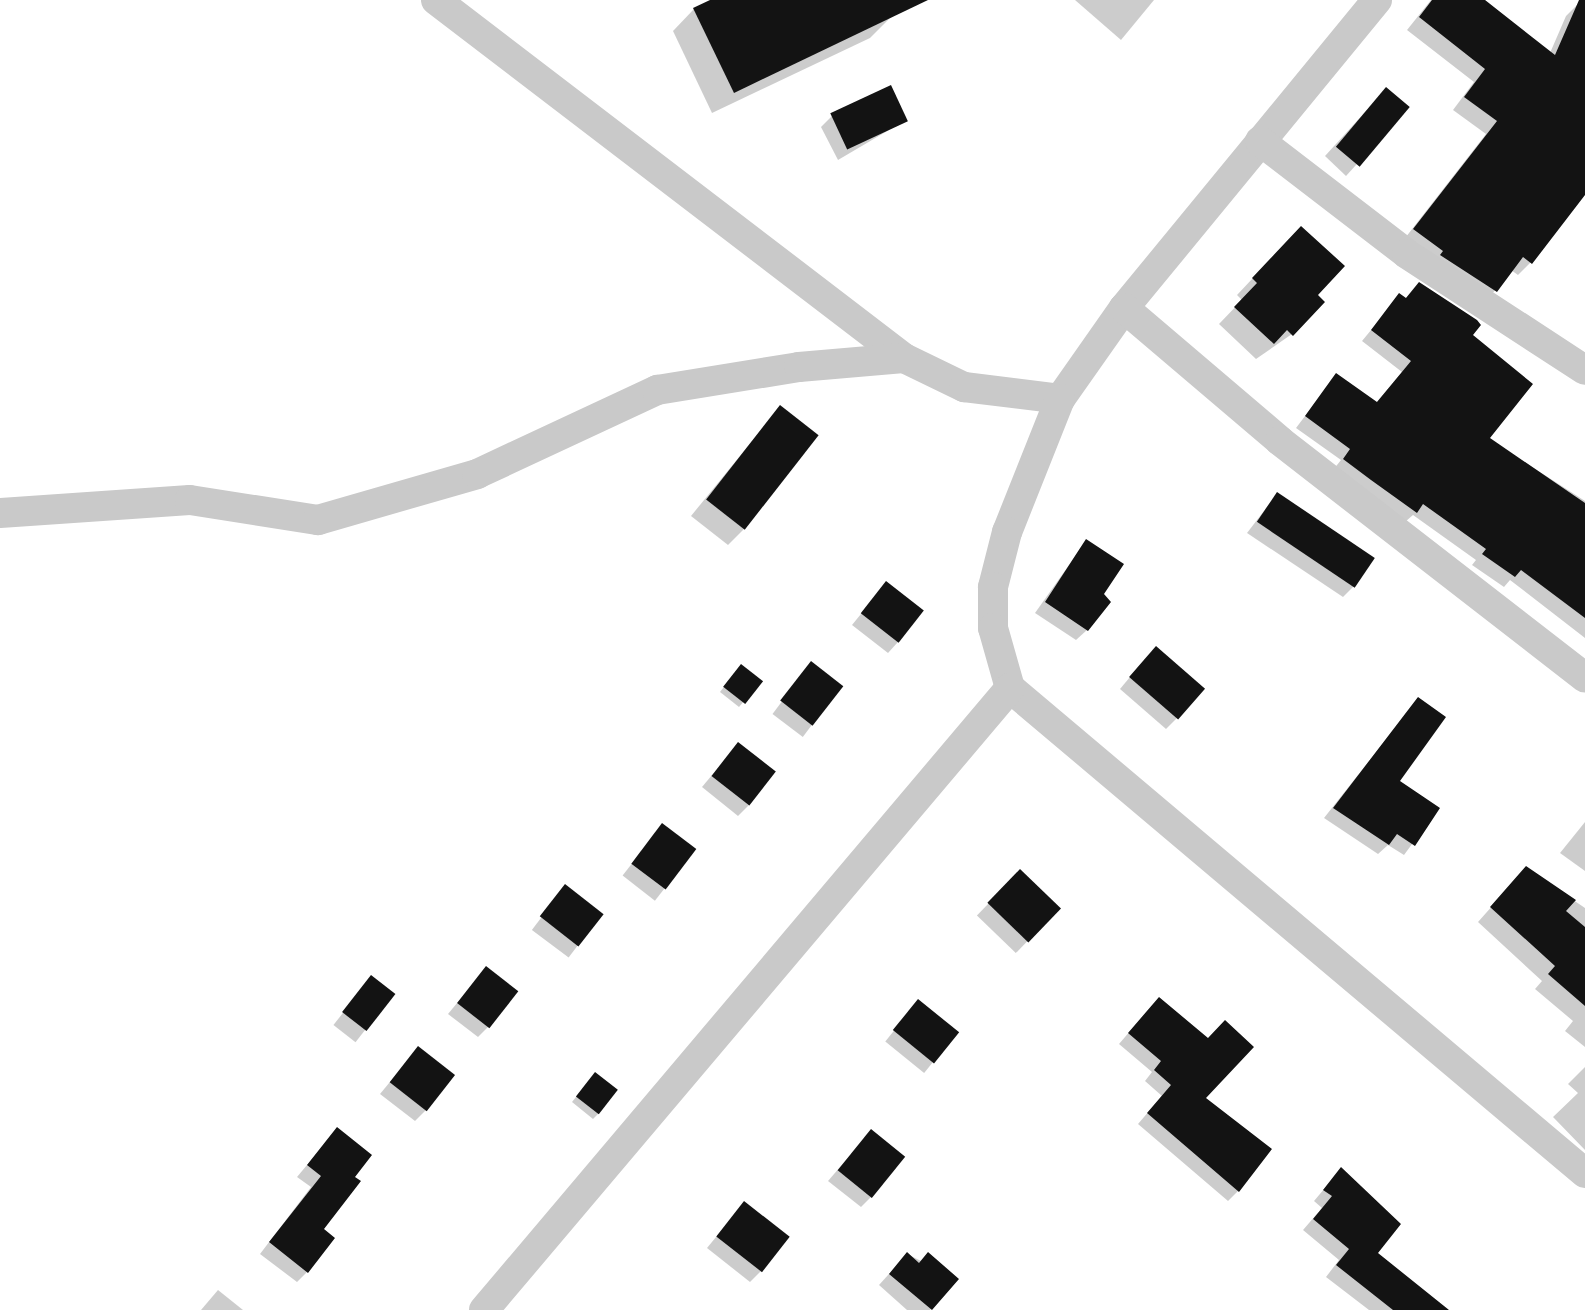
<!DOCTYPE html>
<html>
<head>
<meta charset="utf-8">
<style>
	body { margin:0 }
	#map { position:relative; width:1585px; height:1310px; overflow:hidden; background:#fff; font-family:"Exo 2",sans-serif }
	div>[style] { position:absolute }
	.shadow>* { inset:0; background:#0003; transform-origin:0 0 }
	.building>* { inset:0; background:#131313; transform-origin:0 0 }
	.minor>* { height:30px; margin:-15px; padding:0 15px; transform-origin:15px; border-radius:15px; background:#c9c9c9 }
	span { translate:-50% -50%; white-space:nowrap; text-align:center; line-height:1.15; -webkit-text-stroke:6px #fff; paint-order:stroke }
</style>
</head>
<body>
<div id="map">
	<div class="shadow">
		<i style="clip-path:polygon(713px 0,883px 0,891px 17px,870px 38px,712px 113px,673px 31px,694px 9px)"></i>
		<i style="clip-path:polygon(1075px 0,1154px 0,1121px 40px)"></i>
		<i style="clip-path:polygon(1431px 0,1485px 0,1550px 53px,1566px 16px,1578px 4px,1585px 7px,1585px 177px,1530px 263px,1518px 275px,1511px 270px,1484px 304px,1402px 242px,1486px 134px,1453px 110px,1474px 82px,1407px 30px)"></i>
		<i style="clip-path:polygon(1376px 100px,1408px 108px,1346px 176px,1325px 156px)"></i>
		<i style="clip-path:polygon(832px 116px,906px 120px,838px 160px,821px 127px)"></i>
		<i style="clip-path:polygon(1285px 244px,1316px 295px,1292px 334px,1256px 359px,1219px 324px,1242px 300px,1237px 295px)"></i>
		<i style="clip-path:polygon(1419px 284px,1471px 335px,1487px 438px,1585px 501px,1585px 638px,1510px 580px,1504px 587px,1472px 565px,1476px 560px,1413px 515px,1405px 522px,1333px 470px,1341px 460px,1296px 428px,1336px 375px,1376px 403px,1402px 372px,1362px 341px,1400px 295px,1405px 299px)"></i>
		<i style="clip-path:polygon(780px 407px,744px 529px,728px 545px,691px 516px)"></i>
		<i style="clip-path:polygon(1277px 494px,1354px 586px,1343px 597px,1247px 533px)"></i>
		<i style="clip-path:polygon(1086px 541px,1102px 594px,1087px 630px,1076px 640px,1035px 613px)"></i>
		<i style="clip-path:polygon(886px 583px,898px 642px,888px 653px,852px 625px)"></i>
		<i style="clip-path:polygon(1145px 659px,1177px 718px,1166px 729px,1120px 689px)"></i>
		<i style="left:811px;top:663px;width:38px;height:64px;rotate:37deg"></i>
		<i style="clip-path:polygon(736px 671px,761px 681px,739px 707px,720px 692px)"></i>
		<i style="clip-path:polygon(1418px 699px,1398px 782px,1438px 809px,1404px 855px,1388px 845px,1378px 854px,1324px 818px)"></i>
		<i style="clip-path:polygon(738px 744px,749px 805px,738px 816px,702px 787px)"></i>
		<i style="clip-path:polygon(1585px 822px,1585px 871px,1560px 853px)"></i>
		<i style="left:662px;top:825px;width:41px;height:64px;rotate:38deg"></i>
		<i style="clip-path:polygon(1526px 868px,1585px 908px,1585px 1047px,1565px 1031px,1573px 1021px,1535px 989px,1542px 981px,1478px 922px)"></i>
		<i style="left:1020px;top:871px;width:54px;height:62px;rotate:44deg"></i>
		<i style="left:565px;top:886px;width:46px;height:55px;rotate:37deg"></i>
		<i style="clip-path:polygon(486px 968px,488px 1027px,478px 1037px,448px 1014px)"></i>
		<i style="left:371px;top:977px;width:28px;height:61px;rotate:38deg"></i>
		<i style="left:918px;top:1001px;width:50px;height:52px;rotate:39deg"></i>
		<i style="clip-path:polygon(1149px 1009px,1203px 1098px,1238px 1191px,1228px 1201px,1138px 1124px,1162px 1096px,1145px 1081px,1152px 1072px,1119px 1044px)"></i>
		<i style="clip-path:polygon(418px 1048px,426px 1110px,415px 1121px,380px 1094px)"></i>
		<i style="clip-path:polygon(1585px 1067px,1585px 1150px,1553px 1117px,1578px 1093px,1568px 1084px)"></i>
		<i style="clip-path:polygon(590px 1079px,598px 1114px,593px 1119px,572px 1102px)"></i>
		<i style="clip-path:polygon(337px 1129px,353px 1177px,322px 1229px,307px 1272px,297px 1282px,260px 1254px,311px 1187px,297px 1177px)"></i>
		<i style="clip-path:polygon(871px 1131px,871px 1197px,861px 1207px,828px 1181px)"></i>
		<i style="clip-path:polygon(1341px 1169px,1376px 1253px,1443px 1310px,1369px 1310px,1326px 1277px,1339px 1260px,1303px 1230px,1322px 1208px,1314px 1201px)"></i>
		<i style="clip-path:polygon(744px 1203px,761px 1271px,750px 1282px,707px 1248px)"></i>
		<i style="clip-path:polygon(907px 1254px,957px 1279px,930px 1310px,907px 1310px,879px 1285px)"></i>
		<i style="clip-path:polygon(218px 1290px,243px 1310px,201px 1310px)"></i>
	</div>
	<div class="building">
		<i style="clip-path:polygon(710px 0,928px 0,734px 93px,693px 8px)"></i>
		<i style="clip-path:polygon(1432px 0,1485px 0,1555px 55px,1579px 0,1585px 0,1585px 195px,1532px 264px,1523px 257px,1497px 292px,1440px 255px,1443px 251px,1413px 229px,1497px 121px,1464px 97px,1485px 69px,1419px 17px)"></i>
		<i style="left:891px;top:85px;width:40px;height:67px;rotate:65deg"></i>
		<i style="left:1386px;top:87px;width:31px;height:78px;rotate:40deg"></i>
		<i style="clip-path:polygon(1301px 226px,1345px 266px,1318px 295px,1325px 302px,1293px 336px,1287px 330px,1274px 344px,1234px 307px,1257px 283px,1252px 278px)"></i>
		<i style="clip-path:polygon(1419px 282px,1477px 320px,1481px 325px,1473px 335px,1533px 384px,1490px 438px,1585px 503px,1585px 618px,1521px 570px,1515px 577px,1482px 554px,1486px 549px,1423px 504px,1417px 513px,1371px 480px,1343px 459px,1350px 449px,1305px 416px,1336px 373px,1377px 402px,1411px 361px,1371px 330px,1399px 293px,1406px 298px)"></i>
		<i style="left:780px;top:405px;width:49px;height:120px;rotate:38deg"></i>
		<i style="left:1277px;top:492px;width:118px;height:36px;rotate:34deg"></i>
		<i style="clip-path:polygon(1086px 539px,1124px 564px,1104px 594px,1111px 602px,1088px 631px,1045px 602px)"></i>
		<i style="left:886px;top:581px;width:48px;height:41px;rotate:38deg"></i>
		<i style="left:1156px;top:646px;width:65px;height:41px;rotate:41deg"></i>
		<i style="left:811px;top:661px;width:41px;height:50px;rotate:38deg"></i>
		<i style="left:741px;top:664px;width:28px;height:29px;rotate:38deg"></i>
		<i style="clip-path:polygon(1418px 697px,1446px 717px,1400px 781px,1440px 808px,1415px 846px,1397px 834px,1389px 845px,1333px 808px)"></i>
		<i style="left:738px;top:742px;width:48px;height:43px;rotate:38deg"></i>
		<i style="left:662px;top:823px;width:43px;height:51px;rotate:37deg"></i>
		<i style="clip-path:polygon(1526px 866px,1576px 900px,1566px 911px,1585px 927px,1585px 1006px,1548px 974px,1555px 966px,1490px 907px)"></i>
		<i style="left:1020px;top:869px;width:57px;height:47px;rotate:44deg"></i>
		<i style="left:565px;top:884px;width:49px;height:41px;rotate:38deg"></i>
		<i style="left:486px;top:966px;width:41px;height:47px;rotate:38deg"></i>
		<i style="left:371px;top:975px;width:31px;height:47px;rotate:38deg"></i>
		<i style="clip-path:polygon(1159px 997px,1208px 1038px,1225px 1020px,1254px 1047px,1206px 1098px,1272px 1149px,1239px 1192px,1147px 1113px,1171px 1085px,1154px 1070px,1161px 1061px,1128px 1033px)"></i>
		<i style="left:918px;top:999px;width:53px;height:40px;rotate:39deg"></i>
		<i style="left:418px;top:1046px;width:47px;height:46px;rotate:38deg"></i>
		<i style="left:595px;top:1072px;width:29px;height:31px;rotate:38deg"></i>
		<i style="clip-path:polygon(337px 1127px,372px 1155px,355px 1177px,361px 1181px,324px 1229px,335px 1238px,308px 1273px,269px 1242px,321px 1176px,307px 1165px)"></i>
		<i style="left:871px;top:1129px;width:44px;height:53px;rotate:39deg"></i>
		<i style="clip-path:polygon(1341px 1167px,1401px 1224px,1378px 1253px,1449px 1310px,1393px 1310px,1336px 1265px,1349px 1249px,1313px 1219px,1332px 1196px,1323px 1190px)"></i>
		<i style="left:744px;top:1201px;width:58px;height:45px;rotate:38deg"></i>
		<i style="clip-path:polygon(907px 1252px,919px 1263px,928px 1252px,959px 1279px,932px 1310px,889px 1274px)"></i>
	</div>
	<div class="minor">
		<i style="left:436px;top:0;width:589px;rotate:37.41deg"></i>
		<i style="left:904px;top:358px;width:67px;rotate:25.8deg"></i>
		<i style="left:964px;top:387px;width:97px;rotate:7.1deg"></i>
		<i style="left:1377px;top:0;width:399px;rotate:129.4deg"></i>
		<i style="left:1124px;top:308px;width:111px;rotate:125.1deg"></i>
		<i style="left:1060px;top:399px;width:143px;rotate:111.7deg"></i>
		<i style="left:1007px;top:532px;width:57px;rotate:104.3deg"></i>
		<i style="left:993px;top:587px;width:41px;rotate:90deg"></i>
		<i style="left:993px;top:628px;width:62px;rotate:74.2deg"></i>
		<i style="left:1010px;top:688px;width:752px;rotate:40.15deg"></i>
		<i style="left:1260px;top:141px;width:185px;rotate:37.5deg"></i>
		<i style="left:1407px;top:254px;width:212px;rotate:33.1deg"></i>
		<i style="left:1124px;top:308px;width:205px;rotate:40.4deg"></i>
		<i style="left:1280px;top:441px;width:386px;rotate:37.8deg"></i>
		<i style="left:0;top:513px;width:190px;rotate:-3.9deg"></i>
		<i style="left:190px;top:500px;width:130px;rotate:8.9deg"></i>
		<i style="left:318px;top:520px;width:166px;rotate:-16.1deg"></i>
		<i style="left:477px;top:474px;width:199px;rotate:-25deg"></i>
		<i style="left:657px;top:390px;width:144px;rotate:-9.2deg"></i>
		<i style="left:799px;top:367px;width:105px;rotate:-4.9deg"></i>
		<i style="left:484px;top:1310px;width:815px;rotate:-49.78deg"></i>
	</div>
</div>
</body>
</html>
